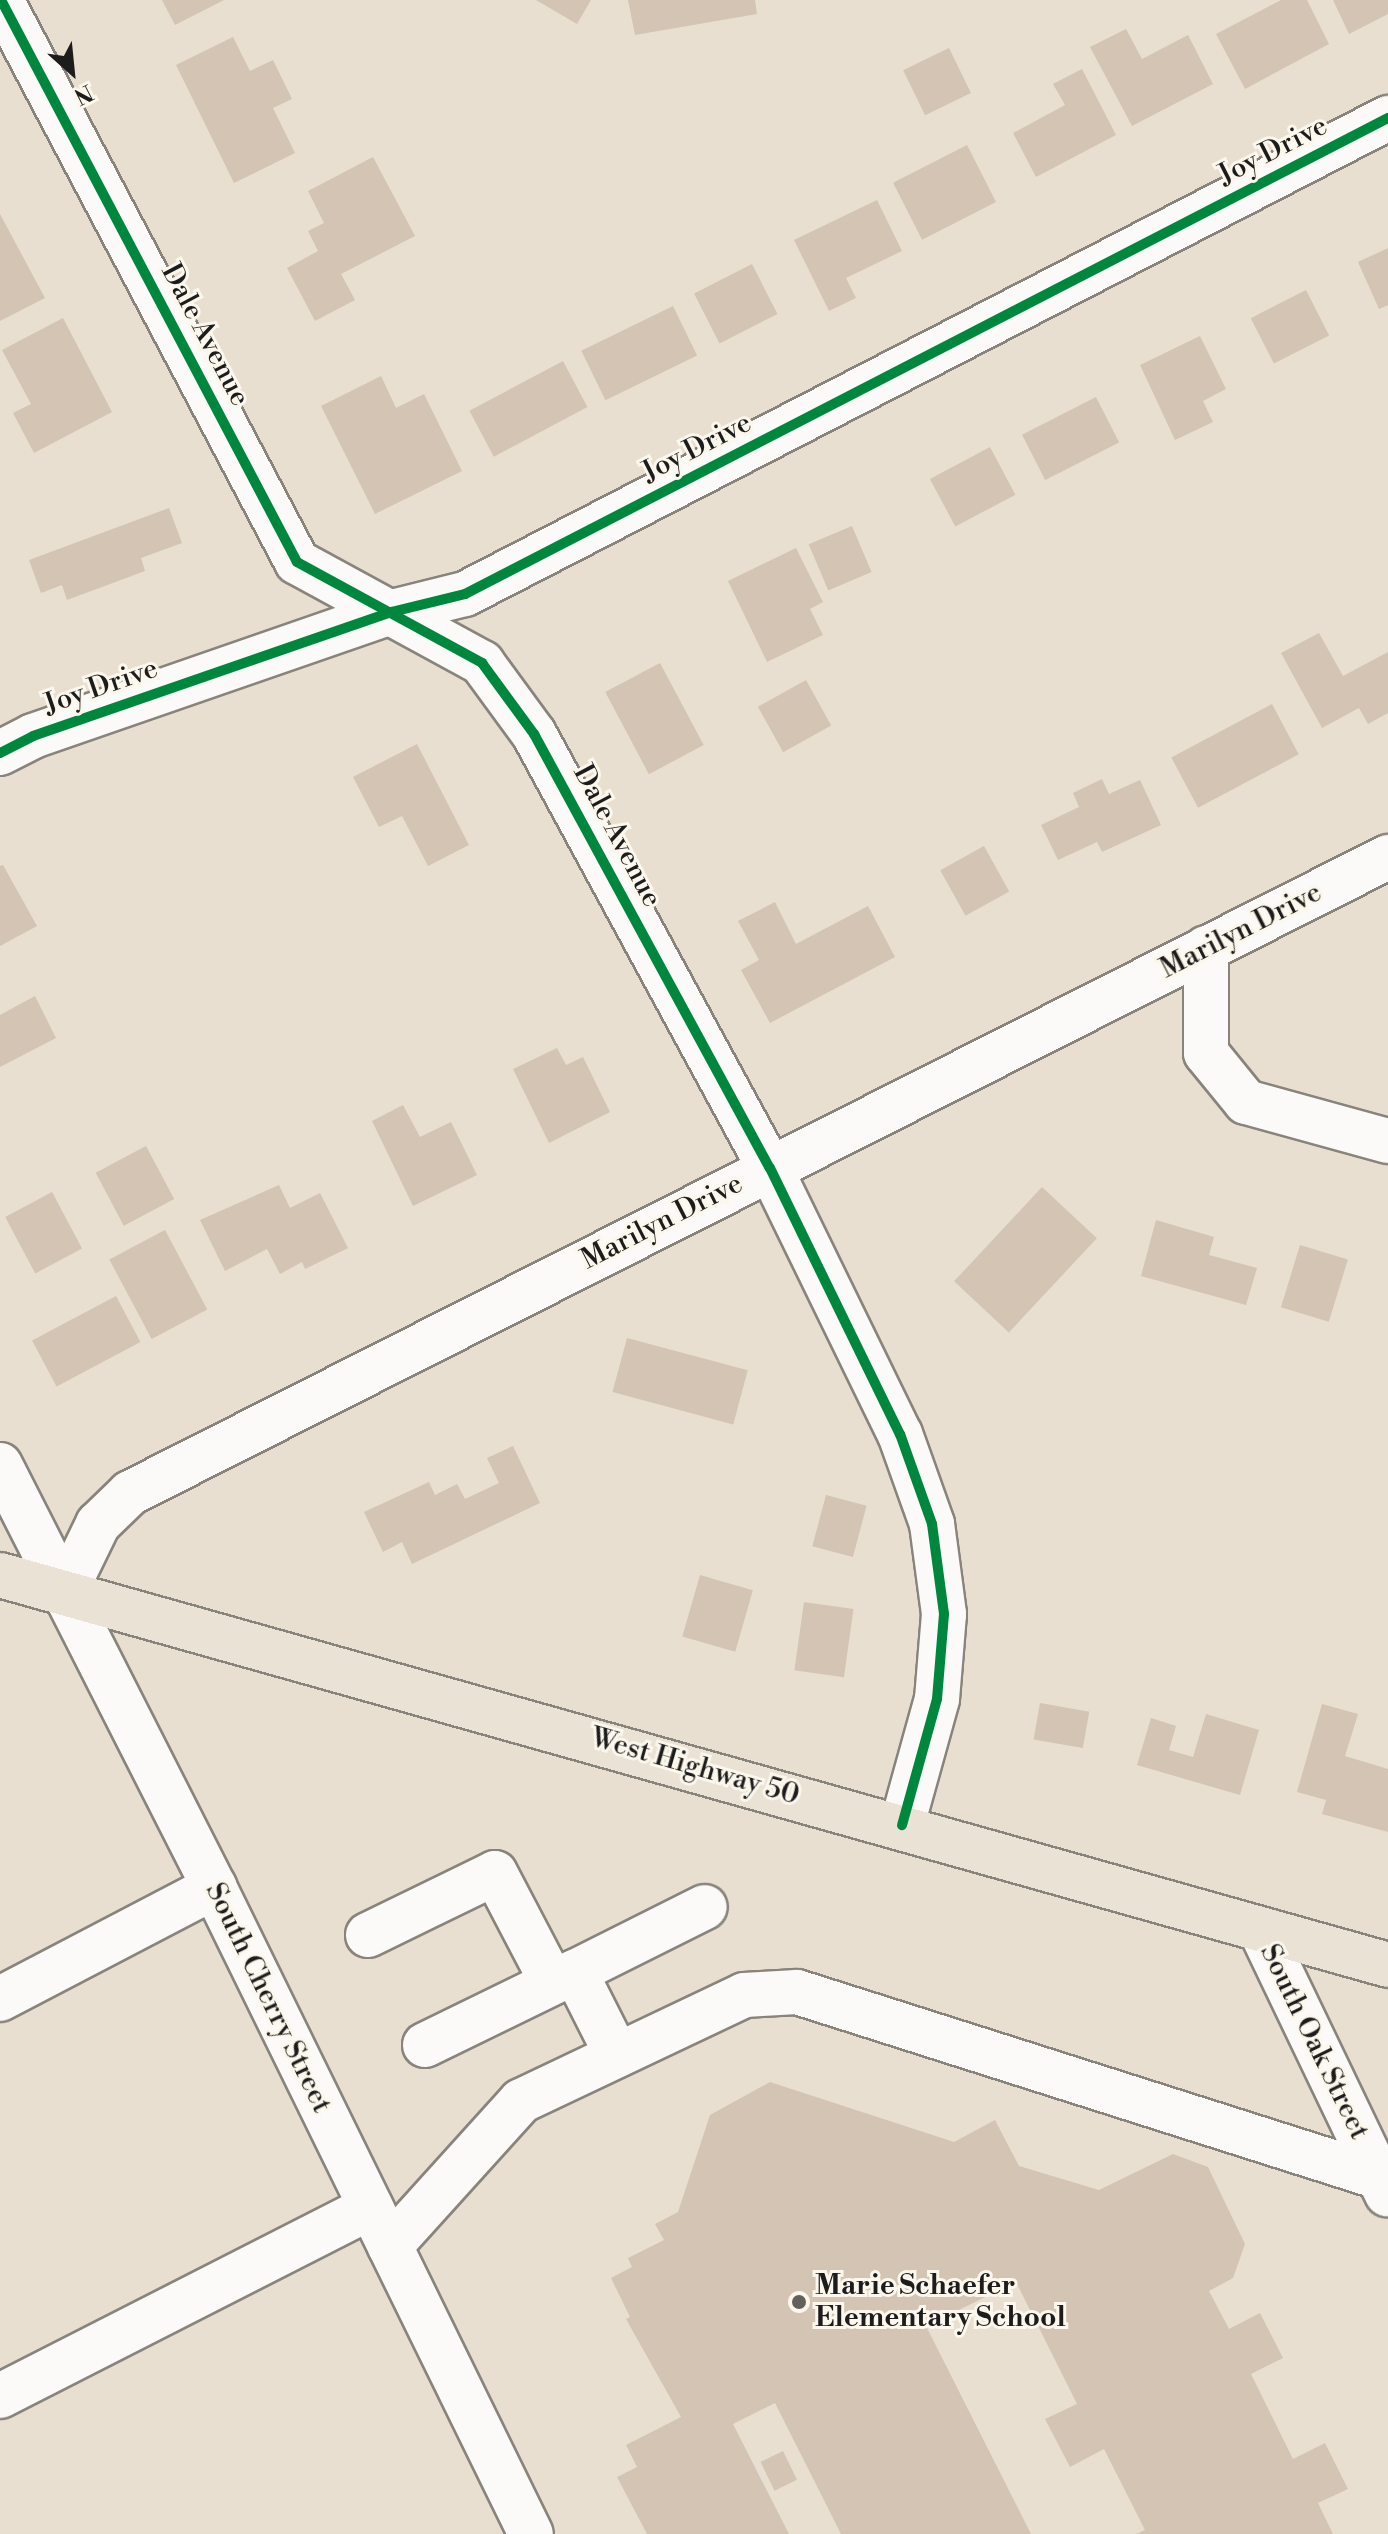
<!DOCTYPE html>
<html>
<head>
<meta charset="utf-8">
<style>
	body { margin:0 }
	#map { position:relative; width:1388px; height:2534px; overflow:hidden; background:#e8dfd0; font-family:"Libre Bodoni",serif }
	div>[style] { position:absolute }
	.building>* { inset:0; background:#d3c4b3; transform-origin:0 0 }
	.roads { filter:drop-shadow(2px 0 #88847c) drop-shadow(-2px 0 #88847c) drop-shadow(0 2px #88847c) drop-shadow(0 -2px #88847c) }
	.minor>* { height:44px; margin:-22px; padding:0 22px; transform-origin:22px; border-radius:22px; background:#fcfaf8 }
	.major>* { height:44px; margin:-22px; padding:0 22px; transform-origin:22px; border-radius:22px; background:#ebe2d6 }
	.cycleway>* { height:10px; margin:-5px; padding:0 5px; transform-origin:5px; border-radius:5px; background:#00873e }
	.dots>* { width:22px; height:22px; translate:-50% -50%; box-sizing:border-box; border:4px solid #fbf7ec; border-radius:50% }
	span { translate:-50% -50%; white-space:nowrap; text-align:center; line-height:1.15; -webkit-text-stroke:6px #fbf7ec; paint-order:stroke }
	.street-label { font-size:28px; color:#1c1c1c }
	.poi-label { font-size:28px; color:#1c1c1c; font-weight:700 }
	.left { translate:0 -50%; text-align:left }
	.north { position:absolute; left:32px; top:32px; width:80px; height:80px; -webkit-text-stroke:6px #fbf7ec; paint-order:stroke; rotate:153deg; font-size:22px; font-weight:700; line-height:32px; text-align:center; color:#1c1c1c }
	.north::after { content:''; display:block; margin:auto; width:28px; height:36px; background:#1c1c1c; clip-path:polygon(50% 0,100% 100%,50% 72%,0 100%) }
</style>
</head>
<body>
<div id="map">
	<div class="building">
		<i style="clip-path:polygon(162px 0,224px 0,175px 25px)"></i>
		<i style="clip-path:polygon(536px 0,591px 0,577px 24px)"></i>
		<i style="clip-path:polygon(628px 0,755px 0,757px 14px,635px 35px)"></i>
		<i style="clip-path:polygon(1281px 0,1307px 0,1329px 44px,1245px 89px,1216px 34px)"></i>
		<i style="clip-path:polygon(1333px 0,1388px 0,1388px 14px,1349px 34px)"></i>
		<i style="clip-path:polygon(1126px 29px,1142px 59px,1188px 35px,1213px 84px,1132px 126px,1090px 47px)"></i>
		<i style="clip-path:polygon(233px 37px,250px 71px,273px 60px,292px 99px,273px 108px,295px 153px,234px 183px,176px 65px)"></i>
		<i style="left:949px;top:48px;width:50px;height:51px;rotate:64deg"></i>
		<i style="clip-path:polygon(1082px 69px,1116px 135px,1036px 177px,1013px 133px,1065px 105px,1053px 84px)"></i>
		<i style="left:967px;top:145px;width:64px;height:83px;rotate:63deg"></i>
		<i style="clip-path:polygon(373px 157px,415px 236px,341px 274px,355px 300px,315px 321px,287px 268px,318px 251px,308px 231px,324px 223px,308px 191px)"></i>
		<i style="clip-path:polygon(877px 200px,902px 251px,846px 278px,856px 298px,829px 311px,794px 240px)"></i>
		<i style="clip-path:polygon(0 214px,45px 298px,0 321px)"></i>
		<i style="clip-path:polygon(1388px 248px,1388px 305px,1379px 309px,1358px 262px)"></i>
		<i style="left:752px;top:264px;width:56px;height:65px;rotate:63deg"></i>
		<i style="left:1306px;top:290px;width:51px;height:62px;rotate:63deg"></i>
		<i style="left:673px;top:306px;width:55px;height:102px;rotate:64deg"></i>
		<i style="clip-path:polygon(63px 318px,112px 412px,34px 453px,13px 413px,31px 404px,2px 350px)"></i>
		<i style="clip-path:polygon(1200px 336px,1226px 389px,1203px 401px,1213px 422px,1175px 440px,1140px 365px)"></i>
		<i style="left:563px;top:361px;width:52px;height:106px;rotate:62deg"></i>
		<i style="clip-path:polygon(381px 376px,396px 408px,424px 394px,462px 471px,375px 514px,321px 406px)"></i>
		<i style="left:1096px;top:397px;width:51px;height:83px;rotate:63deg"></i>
		<i style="left:990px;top:447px;width:54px;height:68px;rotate:62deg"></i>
		<i style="clip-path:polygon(169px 508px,182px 543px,141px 558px,145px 571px,67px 600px,62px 585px,41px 593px,29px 560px)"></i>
		<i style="left:852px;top:526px;width:50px;height:47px;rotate:67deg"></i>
		<i style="clip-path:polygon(796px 548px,823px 602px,810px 609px,823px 635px,767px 662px,728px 581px)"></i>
		<i style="clip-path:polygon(1319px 633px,1343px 676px,1388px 652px,1388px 713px,1368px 724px,1359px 708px,1322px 728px,1281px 653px)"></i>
		<i style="left:660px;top:663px;width:93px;height:62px;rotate:62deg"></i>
		<i style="left:806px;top:680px;width:52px;height:55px;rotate:61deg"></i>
		<i style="left:1272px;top:704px;width:57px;height:114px;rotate:62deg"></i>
		<i style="clip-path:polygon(417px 744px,469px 845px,428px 866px,402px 816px,379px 827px,353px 777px)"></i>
		<i style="clip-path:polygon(1102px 779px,1109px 794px,1140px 780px,1161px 825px,1102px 852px,1097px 842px,1058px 860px,1041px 825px,1079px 807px,1073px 793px)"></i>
		<i style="left:984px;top:846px;width:52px;height:50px;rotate:61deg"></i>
		<i style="clip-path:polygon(3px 865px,37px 926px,0 946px,0 866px)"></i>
		<i style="clip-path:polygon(775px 902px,796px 944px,868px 906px,895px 957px,770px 1023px,741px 970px,759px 960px,738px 921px)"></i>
		<i style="clip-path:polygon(35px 996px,56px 1038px,0 1067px,0 1015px)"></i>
		<i style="clip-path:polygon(557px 1048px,566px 1065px,583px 1057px,610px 1112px,549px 1143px,513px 1069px)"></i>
		<i style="clip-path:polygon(403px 1105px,420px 1137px,451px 1122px,477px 1175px,413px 1206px,372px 1121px)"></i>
		<i style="left:146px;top:1146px;width:60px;height:57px;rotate:62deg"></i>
		<i style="clip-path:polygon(279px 1185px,290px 1208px,320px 1193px,348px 1248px,305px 1269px,302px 1262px,280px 1274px,267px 1249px,225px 1271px,200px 1220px)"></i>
		<i style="left:1042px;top:1187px;width:75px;height:129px;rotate:43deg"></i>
		<i style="left:52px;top:1192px;width:64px;height:53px;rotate:62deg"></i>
		<i style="clip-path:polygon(1156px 1220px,1214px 1237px,1209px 1255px,1257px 1268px,1246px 1305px,1141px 1276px)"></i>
		<i style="left:165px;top:1230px;width:90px;height:63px;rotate:62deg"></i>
		<i style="left:1300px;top:1245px;width:50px;height:65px;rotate:17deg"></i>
		<i style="left:116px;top:1296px;width:52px;height:95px;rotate:62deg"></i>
		<i style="left:627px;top:1338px;width:125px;height:56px;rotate:15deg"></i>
		<i style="clip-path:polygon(513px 1446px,540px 1503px,412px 1564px,402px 1542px,383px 1552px,364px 1512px,429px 1482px,435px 1495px,457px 1484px,465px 1499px,499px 1483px,487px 1458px)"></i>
		<i style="left:826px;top:1495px;width:42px;height:53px;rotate:15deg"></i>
		<i style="left:700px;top:1575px;width:55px;height:64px;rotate:16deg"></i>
		<i style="left:804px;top:1602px;width:50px;height:69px;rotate:8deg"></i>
		<i style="left:1040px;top:1703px;width:50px;height:37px;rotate:10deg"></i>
		<i style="clip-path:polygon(1322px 1704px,1358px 1714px,1345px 1756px,1388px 1769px,1388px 1832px,1322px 1814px,1326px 1800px,1297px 1792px)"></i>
		<i style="clip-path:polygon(1206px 1714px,1259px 1730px,1240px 1795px,1137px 1765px,1151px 1718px,1176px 1726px,1169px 1750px,1193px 1757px)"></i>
		<i style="clip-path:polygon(770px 2082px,954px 2142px,995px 2120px,1019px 2166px,1099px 2190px,1173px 2154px,1208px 2167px,1245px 2244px,1233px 2278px,1209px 2291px,1229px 2329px,1260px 2313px,1283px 2358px,1251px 2374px,1293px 2459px,1325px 2443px,1348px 2489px,1318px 2503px,1333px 2534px,1136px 2534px,1145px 2530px,1104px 2449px,1070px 2467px,1045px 2419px,1077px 2404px,1016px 2282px,926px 2326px,1031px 2534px,841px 2534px,775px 2403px,733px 2424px,789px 2534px,647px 2534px,617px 2477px,637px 2467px,626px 2445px,681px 2417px,626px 2319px,630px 2317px,611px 2278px,632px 2267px,628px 2258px,664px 2240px,655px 2224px,678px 2212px,710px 2115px)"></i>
		<i style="left:783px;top:2451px;width:32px;height:25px;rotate:64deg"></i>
	</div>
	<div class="roads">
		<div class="minor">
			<i style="left:1px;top:0;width:635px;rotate:62.22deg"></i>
			<i style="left:297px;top:562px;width:211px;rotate:28.6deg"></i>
			<i style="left:482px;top:663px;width:88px;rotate:53.8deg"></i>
			<i style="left:534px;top:734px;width:494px;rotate:61.5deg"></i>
			<i style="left:770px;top:1168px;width:296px;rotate:64deg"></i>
			<i style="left:900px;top:1434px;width:96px;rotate:70.4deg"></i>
			<i style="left:932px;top:1524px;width:91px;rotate:82.4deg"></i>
			<i style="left:944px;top:1614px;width:85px;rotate:94.7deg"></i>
			<i style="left:937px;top:1699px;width:131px;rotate:105.5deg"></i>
			<i style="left:0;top:753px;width:37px;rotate:-27deg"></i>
			<i style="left:33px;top:736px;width:380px;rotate:-19.1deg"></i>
			<i style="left:392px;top:612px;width:75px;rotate:-13.9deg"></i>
			<i style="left:465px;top:594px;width:1039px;rotate:-27.28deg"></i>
			<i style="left:1206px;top:948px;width:105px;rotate:90deg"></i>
			<i style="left:1206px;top:1053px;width:63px;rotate:50.8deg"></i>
			<i style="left:1246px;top:1102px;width:147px;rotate:15.4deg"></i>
			<i style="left:0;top:1465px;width:473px;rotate:63.1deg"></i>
			<i style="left:214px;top:1887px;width:720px;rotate:63.9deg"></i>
			<i style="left:65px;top:1592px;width:76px;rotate:-64.1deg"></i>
			<i style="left:98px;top:1524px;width:45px;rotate:-44.1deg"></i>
			<i style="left:130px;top:1493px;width:1410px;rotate:-26.82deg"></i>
			<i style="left:1261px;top:1931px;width:292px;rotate:64.4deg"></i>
			<i style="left:368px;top:1935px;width:141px;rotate:-26deg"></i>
			<i style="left:495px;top:1873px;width:123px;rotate:62.4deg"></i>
			<i style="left:575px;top:1972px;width:145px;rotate:-26.6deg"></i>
			<i style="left:0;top:1999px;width:242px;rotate:-27.6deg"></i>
			<i style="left:425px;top:2045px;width:167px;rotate:-26deg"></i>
			<i style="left:575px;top:1972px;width:93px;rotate:63.2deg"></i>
			<i style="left:390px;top:2246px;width:195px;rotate:-47.9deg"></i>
			<i style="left:521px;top:2101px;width:247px;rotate:-25.4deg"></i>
			<i style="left:744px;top:1995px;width:53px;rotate:-3.2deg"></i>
			<i style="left:797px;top:1992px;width:611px;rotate:17.63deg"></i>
			<i style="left:0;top:2396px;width:416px;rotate:-27deg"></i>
		</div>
		<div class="major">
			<i style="left:0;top:1575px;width:1442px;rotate:15.69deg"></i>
		</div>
	</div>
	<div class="cycleway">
		<i style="left:1px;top:0;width:635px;rotate:62.22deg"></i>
		<i style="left:297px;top:562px;width:211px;rotate:28.6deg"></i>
		<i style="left:482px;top:663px;width:88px;rotate:53.8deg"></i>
		<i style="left:534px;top:734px;width:494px;rotate:61.5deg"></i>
		<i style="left:770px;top:1168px;width:296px;rotate:64deg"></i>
		<i style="left:900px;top:1434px;width:96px;rotate:70.4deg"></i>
		<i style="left:932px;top:1524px;width:91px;rotate:82.4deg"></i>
		<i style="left:944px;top:1614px;width:85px;rotate:94.7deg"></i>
		<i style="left:937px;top:1699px;width:131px;rotate:105.5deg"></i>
		<i style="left:0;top:753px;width:37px;rotate:-27deg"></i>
		<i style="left:33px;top:736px;width:380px;rotate:-19.1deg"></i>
		<i style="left:392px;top:612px;width:75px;rotate:-13.9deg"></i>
		<i style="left:465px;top:594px;width:1039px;rotate:-27.28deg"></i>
	</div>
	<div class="dots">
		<i style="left:799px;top:2302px;background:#63605b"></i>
	</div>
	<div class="street-label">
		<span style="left:1273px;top:151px;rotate:-27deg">Joy Drive</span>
		<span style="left:205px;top:335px;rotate:62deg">Dale Avenue</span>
		<span style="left:697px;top:448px;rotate:-27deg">Joy Drive</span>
		<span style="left:101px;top:687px;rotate:-19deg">Joy Drive</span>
		<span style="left:617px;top:836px;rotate:62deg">Dale Avenue</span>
		<span style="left:1241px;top:931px;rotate:-27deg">Marilyn Drive</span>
		<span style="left:662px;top:1222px;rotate:-27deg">Marilyn Drive</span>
		<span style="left:695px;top:1767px;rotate:16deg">West Highway 50</span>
		<span style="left:268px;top:1998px;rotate:64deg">South Cherry Street</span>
		<span style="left:1314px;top:2042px;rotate:64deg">South Oak Street</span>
	</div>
	<div class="poi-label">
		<span class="left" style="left:815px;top:2302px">Marie Schaefer<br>Elementary School</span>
	</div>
	<div class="north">N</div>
</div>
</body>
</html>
